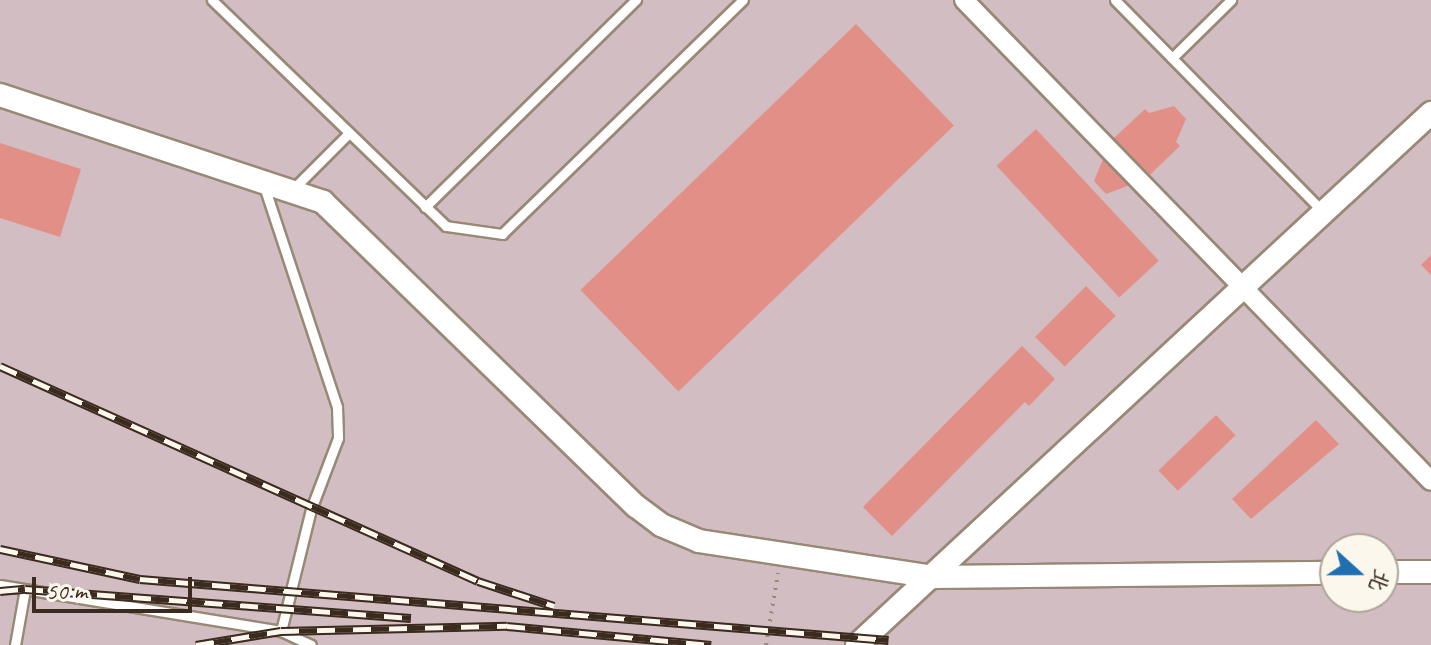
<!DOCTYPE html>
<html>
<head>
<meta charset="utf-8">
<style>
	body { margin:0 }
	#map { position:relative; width:1431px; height:645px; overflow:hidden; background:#f4e8d0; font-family:Caveat,"LXGW WenKai TC",sans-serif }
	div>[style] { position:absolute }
	.industrial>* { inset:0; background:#d2bec2 }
	.building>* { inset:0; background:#e28f87; transform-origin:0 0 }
	.path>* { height:4px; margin-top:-2px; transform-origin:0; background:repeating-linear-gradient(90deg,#988977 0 2px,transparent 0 8px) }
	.roads { filter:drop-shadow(2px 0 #988977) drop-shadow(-2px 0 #988977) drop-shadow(0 2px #988977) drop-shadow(0 -2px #988977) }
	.service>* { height:9px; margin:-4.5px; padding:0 4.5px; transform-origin:4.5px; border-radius:4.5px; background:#fff }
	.minor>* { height:18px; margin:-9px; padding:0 9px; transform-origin:9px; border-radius:9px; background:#fff }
	.tertiary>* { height:22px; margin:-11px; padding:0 11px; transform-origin:11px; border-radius:11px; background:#fff }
	.rail>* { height:9px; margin-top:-4.5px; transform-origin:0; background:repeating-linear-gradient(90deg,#fbf7ec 0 18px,#3b2a1e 0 36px); box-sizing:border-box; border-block:2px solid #3b2a1e }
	span { translate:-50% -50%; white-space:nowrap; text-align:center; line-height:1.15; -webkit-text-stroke:6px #fbf7ec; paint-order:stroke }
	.north { position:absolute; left:1319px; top:533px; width:80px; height:80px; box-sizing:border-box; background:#fbf7ec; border:2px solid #aea59a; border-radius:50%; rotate:111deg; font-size:22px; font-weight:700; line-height:32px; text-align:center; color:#3b2a1e }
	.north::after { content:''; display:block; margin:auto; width:28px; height:36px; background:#1f6fb2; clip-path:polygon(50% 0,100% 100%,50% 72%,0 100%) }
	.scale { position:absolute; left:32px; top:577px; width:160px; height:36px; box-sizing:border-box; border:4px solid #3b2a1e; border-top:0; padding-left:10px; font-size:24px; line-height:28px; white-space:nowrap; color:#3b2a1e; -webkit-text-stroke:6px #fbf7ec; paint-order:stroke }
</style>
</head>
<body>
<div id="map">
	<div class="industrial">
		<i style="clip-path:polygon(evenodd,0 0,1431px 0,1431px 645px,0 645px,0 0,1335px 549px,1383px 549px,1383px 597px,1335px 597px,1335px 549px)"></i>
	</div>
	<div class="building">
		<i style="left:856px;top:24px;width:141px;height:383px;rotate:46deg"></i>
		<i style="clip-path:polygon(1174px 106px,1186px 119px,1176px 142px,1180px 146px,1135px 189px,1130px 185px,1106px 194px,1094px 181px,1104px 157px,1099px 152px,1145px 109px,1149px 113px)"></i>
		<i style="left:1036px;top:129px;width:180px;height:54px;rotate:47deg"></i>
		<i style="clip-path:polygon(0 143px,81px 169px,60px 237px,0 218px)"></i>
		<i style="clip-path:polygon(1431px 255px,1431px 275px,1421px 265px)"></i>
		<i style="left:1086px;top:286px;width:42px;height:72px;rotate:45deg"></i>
		<i style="clip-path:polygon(1022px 346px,1055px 379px,1029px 406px,1025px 402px,892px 536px,863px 507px)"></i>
		<i style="left:1216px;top:415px;width:28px;height:80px;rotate:46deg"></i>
		<i style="clip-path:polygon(1316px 420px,1339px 444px,1251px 519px,1232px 499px)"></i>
	</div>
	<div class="path">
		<i style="left:766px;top:645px;width:73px;rotate:-80.5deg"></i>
	</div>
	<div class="roads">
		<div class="service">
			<i style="left:212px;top:0;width:325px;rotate:44deg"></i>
			<i style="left:446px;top:226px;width:57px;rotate:8.1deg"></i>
			<i style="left:502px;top:234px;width:336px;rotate:-44.2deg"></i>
			<i style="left:1115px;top:0;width:298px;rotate:45.5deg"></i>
			<i style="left:1172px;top:58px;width:83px;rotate:-44.5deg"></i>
			<i style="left:264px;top:186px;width:233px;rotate:71.7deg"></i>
			<i style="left:337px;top:407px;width:31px;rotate:88deg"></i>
			<i style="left:338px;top:438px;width:76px;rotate:110.8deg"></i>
			<i style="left:311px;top:509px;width:126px;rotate:103.8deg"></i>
			<i style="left:293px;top:189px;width:79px;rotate:-45deg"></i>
			<i style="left:425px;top:207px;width:296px;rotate:-44.5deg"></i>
			<i style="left:0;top:585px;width:285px;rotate:9.3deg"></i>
			<i style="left:281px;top:631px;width:33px;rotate:25deg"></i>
			<i style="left:15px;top:645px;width:57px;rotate:-79.9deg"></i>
		</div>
		<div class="minor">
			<i style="left:964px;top:0;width:670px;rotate:45.85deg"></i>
		</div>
		<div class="tertiary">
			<i style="left:0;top:95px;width:340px;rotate:18.3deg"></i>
			<i style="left:323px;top:202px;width:436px;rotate:44.2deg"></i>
			<i style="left:636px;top:506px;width:31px;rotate:37deg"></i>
			<i style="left:661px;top:525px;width:41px;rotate:22.8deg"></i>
			<i style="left:699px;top:541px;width:237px;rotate:8.7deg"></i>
			<i style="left:933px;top:577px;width:402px;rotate:-0.6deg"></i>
			<i style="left:1383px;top:572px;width:48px"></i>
			<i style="left:857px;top:645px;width:783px;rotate:-42.83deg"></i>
		</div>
	</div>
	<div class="rail">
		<i style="left:0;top:366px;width:524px;rotate:24.22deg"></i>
		<i style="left:478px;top:581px;width:80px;rotate:18.2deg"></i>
		<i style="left:0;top:549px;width:143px;rotate:12.1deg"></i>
		<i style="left:140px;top:579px;width:751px;rotate:4.66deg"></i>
		<i style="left:0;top:591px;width:25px;rotate:-5deg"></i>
		<i style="left:25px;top:589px;width:387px;rotate:4.3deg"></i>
		<i style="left:196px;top:645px;width:86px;rotate:-9.4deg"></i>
		<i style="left:281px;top:631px;width:226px;rotate:-1.3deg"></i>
		<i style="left:507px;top:626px;width:205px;rotate:5.3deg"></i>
	</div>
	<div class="north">北</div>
	<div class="scale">50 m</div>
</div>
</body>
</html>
